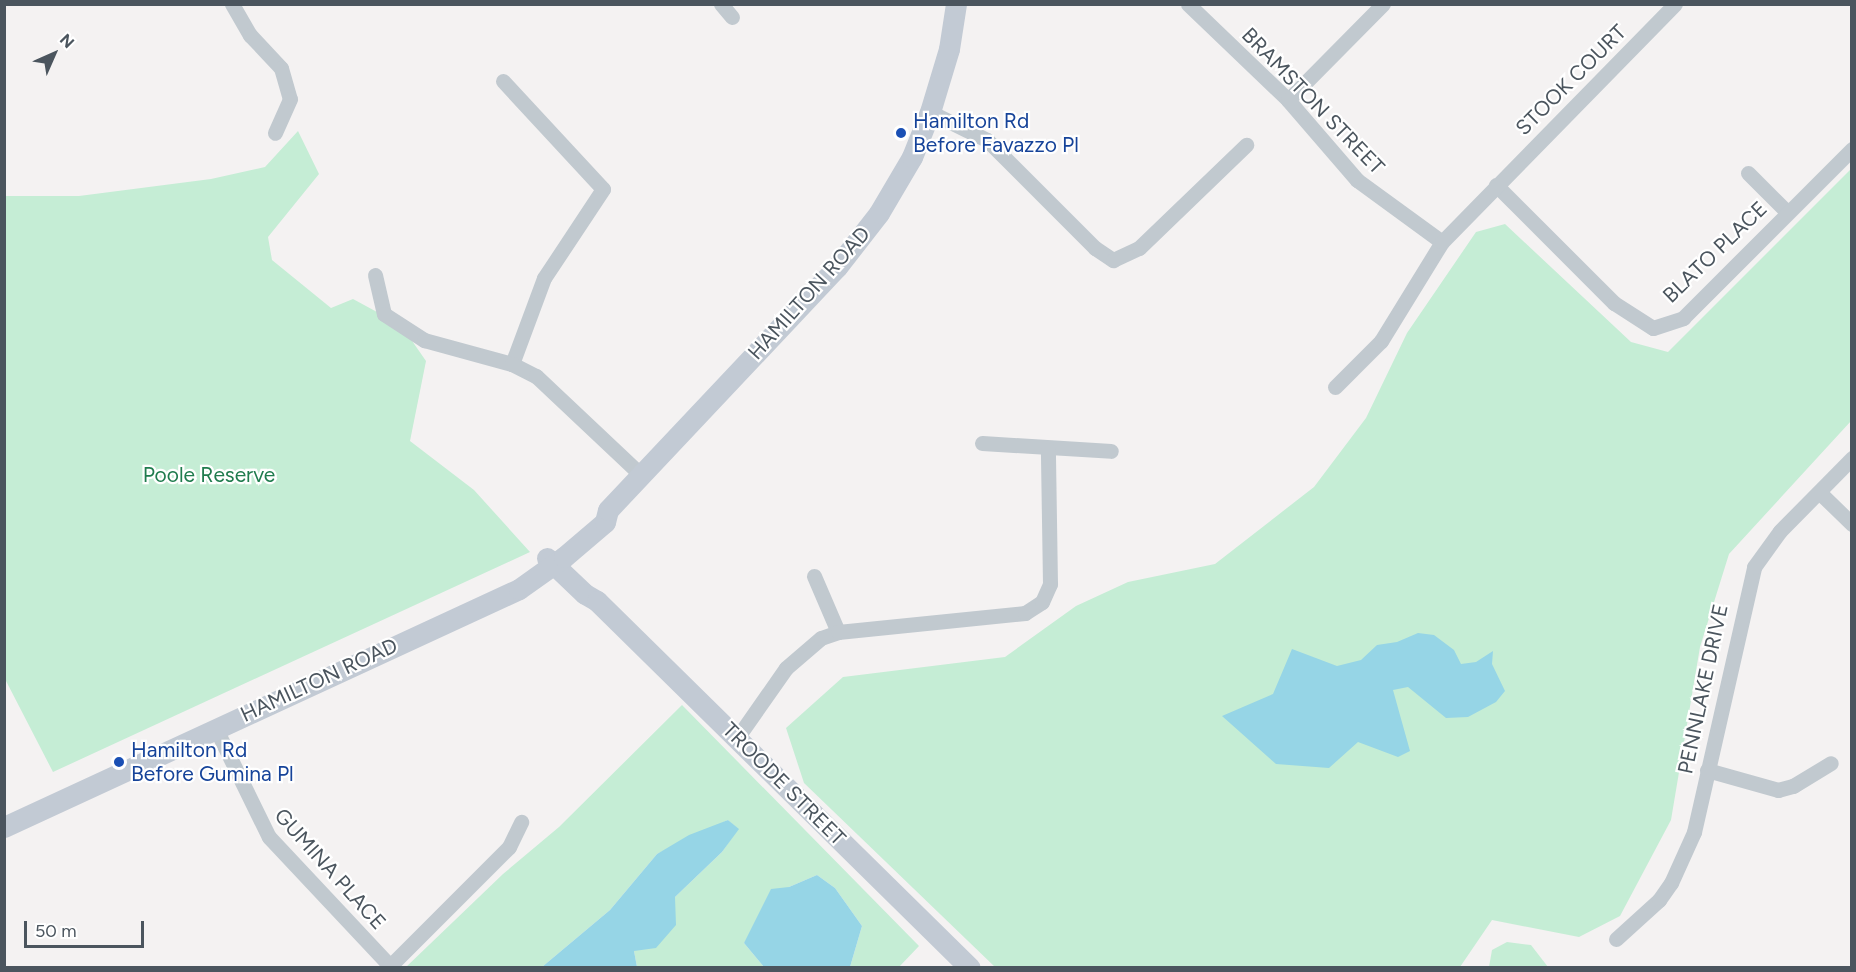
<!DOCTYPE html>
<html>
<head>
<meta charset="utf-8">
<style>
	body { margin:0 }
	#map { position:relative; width:1856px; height:972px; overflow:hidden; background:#f4f2f2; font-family:Figtree,sans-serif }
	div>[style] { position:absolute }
	.green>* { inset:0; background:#c5edd5 }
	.water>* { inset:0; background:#96d5e6 }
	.street>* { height:15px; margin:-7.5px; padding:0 7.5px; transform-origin:7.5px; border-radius:7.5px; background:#c1c9cf }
	.secondary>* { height:21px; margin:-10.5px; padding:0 10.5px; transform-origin:10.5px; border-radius:10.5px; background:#c2cad4 }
	.dots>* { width:16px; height:16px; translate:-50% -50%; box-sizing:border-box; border:3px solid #fff; border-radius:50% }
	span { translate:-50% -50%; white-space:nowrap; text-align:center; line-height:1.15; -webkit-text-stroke:4.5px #fff; paint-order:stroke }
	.street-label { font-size:21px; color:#4b555e }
	.transit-label { font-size:21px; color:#164399 }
	.left { translate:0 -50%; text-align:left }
	.park-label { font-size:21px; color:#207c4e }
	.frame { position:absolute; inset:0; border:6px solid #4b555e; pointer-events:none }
	.north { position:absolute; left:24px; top:24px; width:60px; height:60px; -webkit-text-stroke:4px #fff; paint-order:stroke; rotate:45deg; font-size:16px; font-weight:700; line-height:24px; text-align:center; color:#4b555e }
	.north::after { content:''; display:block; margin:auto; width:21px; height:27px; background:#4b555e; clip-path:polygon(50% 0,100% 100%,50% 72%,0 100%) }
	.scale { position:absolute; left:24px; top:921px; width:120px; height:27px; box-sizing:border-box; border:3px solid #4b555e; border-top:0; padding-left:8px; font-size:18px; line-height:21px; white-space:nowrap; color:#4b555e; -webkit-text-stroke:4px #fff; paint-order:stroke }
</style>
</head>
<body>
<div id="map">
	<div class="green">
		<i style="clip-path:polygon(298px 131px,319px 174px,268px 237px,272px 260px,331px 308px,353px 299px,401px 325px,426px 361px,410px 441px,474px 490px,530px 552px,53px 772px,5px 679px,5px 196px,79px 196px,211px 179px,265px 167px)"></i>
		<i style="clip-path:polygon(1851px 169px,1851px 421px,1729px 554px,1700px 647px,1671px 820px,1620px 916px,1579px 937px,1492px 920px,1460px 967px,995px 967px,804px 783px,786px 728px,843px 677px,1005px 657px,1076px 606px,1128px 582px,1215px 564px,1314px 487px,1366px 418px,1407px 333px,1476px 232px,1505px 224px,1631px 342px,1668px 352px)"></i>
		<i style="clip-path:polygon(682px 705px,919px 946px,899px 967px,850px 967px,862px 926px,835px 888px,817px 875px,789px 887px,744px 943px,764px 967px,637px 967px,634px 951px,675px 897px,722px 852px,738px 829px,728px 820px,657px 854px,610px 910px,542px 967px,405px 968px,503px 874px,559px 827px)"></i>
		<i style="clip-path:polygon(1507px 942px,1531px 945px,1548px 967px,1489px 967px,1492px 950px)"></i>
	</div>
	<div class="water">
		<i style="clip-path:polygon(1418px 633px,1434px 635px,1454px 650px,1461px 664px,1476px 662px,1493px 651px,1492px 664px,1505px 691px,1496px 702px,1468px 717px,1446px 718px,1408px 687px,1393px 690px,1410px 751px,1398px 757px,1358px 742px,1329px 768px,1276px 764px,1222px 716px,1273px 694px,1292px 649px,1337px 666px,1361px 660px,1377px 645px,1397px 642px)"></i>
		<i style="clip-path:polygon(728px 820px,739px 829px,722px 852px,675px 897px,676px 925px,656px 948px,634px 951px,637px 967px,542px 967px,610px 910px,657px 854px,689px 835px)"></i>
		<i style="clip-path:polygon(817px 875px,835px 888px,862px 926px,850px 967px,764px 967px,744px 943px,771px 889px,789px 887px)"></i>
	</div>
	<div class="street">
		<i style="left:232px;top:4px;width:36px;rotate:60deg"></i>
		<i style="left:250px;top:35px;width:45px;rotate:46.8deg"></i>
		<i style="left:281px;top:68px;width:32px;rotate:74deg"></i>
		<i style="left:290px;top:99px;width:37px;rotate:114deg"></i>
		<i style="left:721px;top:4px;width:17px;rotate:50deg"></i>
		<i style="left:1188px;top:4px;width:139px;rotate:43.8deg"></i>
		<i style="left:1288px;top:100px;width:106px;rotate:49.2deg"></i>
		<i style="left:1357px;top:180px;width:105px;rotate:36.1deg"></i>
		<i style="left:503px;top:81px;width:147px;rotate:47.2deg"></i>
		<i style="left:603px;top:189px;width:107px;rotate:123.5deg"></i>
		<i style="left:544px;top:278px;width:92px;rotate:110.4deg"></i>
		<i style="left:1288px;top:100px;width:135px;rotate:-45.3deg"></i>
		<i style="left:930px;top:112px;width:64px;rotate:26.2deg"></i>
		<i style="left:987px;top:140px;width:153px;rotate:45deg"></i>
		<i style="left:1095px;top:248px;width:22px;rotate:34deg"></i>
		<i style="left:1113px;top:260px;width:29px;rotate:-25deg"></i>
		<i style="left:1139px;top:248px;width:149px;rotate:-43.9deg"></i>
		<i style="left:1748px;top:173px;width:55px;rotate:45deg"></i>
		<i style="left:1496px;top:185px;width:167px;rotate:45deg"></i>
		<i style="left:1614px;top:303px;width:46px;rotate:32.7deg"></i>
		<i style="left:1653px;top:328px;width:32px;rotate:-18deg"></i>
		<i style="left:1683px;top:318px;width:239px;rotate:-45deg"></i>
		<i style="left:375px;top:275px;width:40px;rotate:77deg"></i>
		<i style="left:384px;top:314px;width:48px;rotate:33deg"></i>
		<i style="left:424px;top:340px;width:91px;rotate:15.3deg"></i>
		<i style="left:512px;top:364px;width:27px;rotate:27deg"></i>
		<i style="left:536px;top:376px;width:144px;rotate:43.3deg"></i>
		<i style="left:1335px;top:387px;width:65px;rotate:-45deg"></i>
		<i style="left:1381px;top:341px;width:116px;rotate:-58.4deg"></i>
		<i style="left:1442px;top:242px;width:333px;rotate:-45.6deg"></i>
		<i style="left:982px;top:443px;width:129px;rotate:3.5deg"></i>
		<i style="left:1820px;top:493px;width:45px;rotate:44.1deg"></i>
		<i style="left:814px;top:576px;width:61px;rotate:66.8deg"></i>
		<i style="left:216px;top:729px;width:120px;rotate:63.9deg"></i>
		<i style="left:269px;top:837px;width:177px;rotate:46.8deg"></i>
		<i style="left:737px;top:738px;width:85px;rotate:-55deg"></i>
		<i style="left:786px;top:668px;width:46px;rotate:-40.6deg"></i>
		<i style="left:821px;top:638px;width:18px;rotate:-19deg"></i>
		<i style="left:838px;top:632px;width:188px;rotate:-5.8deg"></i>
		<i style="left:1025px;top:613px;width:20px;rotate:-33deg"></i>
		<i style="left:1042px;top:602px;width:20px;rotate:-66deg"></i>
		<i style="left:1050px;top:584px;width:134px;rotate:-90.9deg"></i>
		<i style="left:1707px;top:770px;width:74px;rotate:15.7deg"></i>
		<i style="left:1778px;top:790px;width:16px;rotate:-15deg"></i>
		<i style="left:1793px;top:786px;width:44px;rotate:-31.2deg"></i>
		<i style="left:1616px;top:939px;width:58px;rotate:-42.2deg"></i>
		<i style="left:1659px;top:900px;width:21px;rotate:-55deg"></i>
		<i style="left:1671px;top:883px;width:56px;rotate:-65.7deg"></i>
		<i style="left:1694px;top:832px;width:272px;rotate:-77.2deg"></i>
		<i style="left:1754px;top:567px;width:44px;rotate:-54.2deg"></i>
		<i style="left:1780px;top:531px;width:103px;rotate:-45.4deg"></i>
		<i style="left:388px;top:968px;width:171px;rotate:-45deg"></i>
		<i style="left:509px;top:847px;width:28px;rotate:-64deg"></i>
	</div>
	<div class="secondary">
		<i style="left:547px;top:558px;width:52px;rotate:43.5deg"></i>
		<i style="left:585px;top:594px;width:14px;rotate:30deg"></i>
		<i style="left:597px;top:601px;width:523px;rotate:44.54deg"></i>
		<i style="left:4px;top:827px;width:567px;rotate:-24.8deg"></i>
		<i style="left:519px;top:589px;width:55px;rotate:-35.4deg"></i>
		<i style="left:564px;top:557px;width:54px;rotate:-40.5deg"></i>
		<i style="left:605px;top:522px;width:12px;rotate:-76deg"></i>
		<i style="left:608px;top:510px;width:334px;rotate:-46.7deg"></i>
		<i style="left:837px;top:267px;width:68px;rotate:-52.1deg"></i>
		<i style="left:879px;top:213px;width:65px;rotate:-59.5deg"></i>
		<i style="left:912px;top:157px;width:48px;rotate:-68.2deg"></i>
		<i style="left:930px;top:112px;width:66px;rotate:-73.2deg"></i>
		<i style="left:949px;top:49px;width:46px;rotate:-81.2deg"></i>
	</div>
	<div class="dots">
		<i style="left:901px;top:133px;background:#1a4fb4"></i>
		<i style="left:119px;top:762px;background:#1a4fb4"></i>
	</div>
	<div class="street-label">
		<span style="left:1571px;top:80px;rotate:-45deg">STOOK COURT</span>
		<span style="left:1313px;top:101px;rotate:46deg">BRAMSTON STREET</span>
		<span style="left:1715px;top:252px;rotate:-44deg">BLATO PLACE</span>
		<span style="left:809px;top:293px;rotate:-48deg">HAMILTON ROAD</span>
		<span style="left:319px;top:680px;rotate:-25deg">HAMILTON ROAD</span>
		<span style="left:1703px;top:689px;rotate:-78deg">PENNLAKE DRIVE</span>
		<span style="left:784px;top:784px;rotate:45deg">TROODE STREET</span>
		<span style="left:330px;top:869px;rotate:48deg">GUMINA PLACE</span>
	</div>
	<div class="transit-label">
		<span class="left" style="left:913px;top:133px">Hamilton Rd<br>Before Favazzo Pl</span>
		<span class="left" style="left:131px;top:762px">Hamilton Rd<br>Before Gumina Pl</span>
	</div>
	<div class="park-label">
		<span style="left:209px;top:475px">Poole Reserve</span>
	</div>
	<div class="frame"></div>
	<div class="north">N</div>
	<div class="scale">50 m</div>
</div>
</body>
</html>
